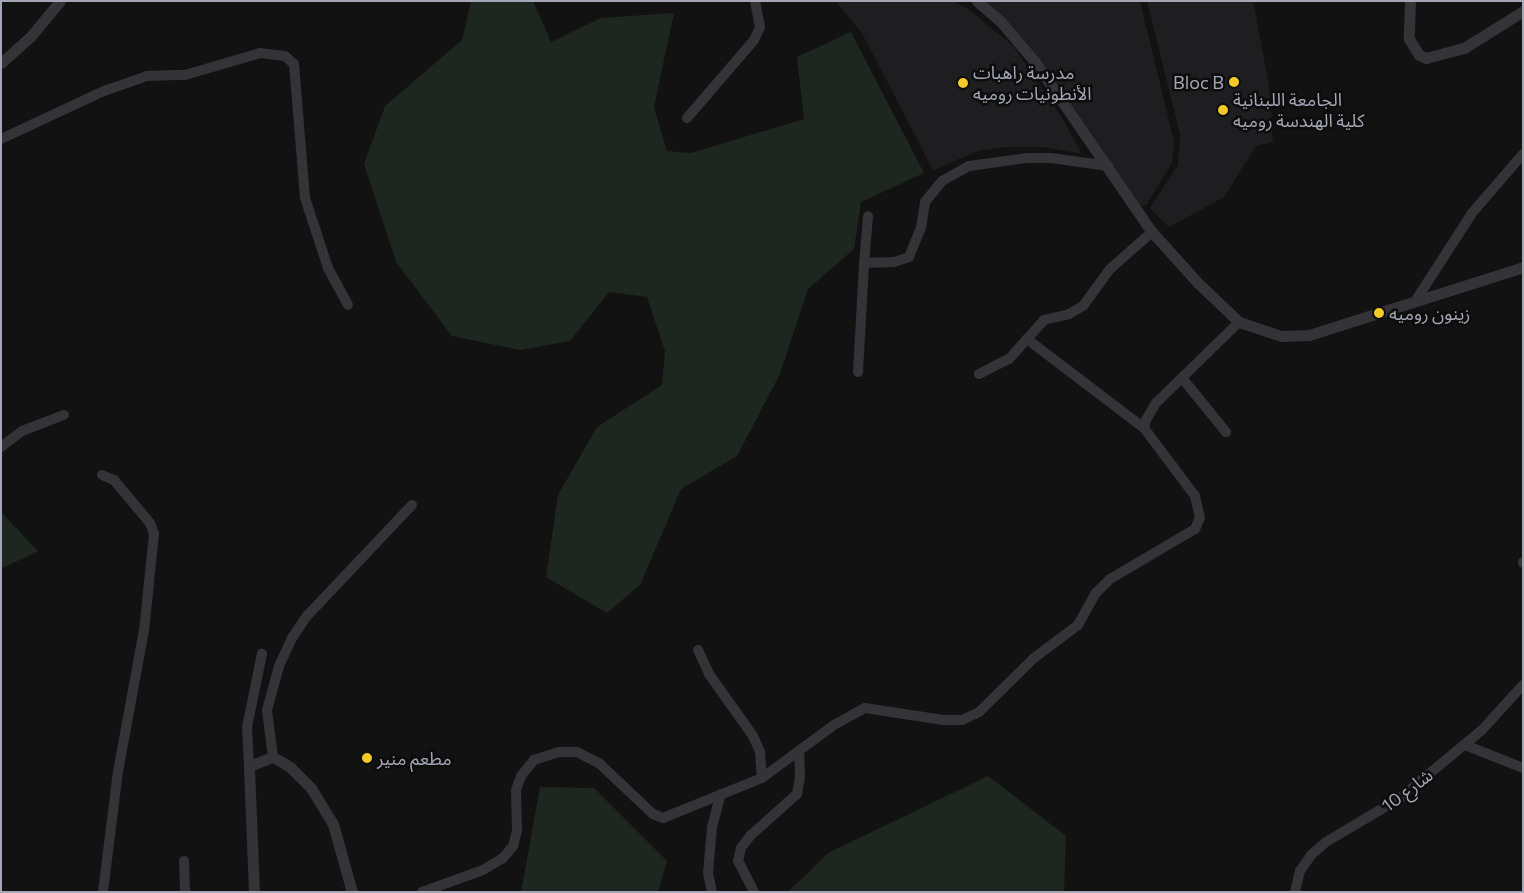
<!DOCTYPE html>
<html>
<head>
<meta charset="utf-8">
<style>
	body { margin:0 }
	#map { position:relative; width:1524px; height:893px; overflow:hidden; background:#121213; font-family:Commissioner,"Noto Sans Arabic",sans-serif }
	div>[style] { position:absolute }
	.built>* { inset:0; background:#1e1e20 }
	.green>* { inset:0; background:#1e2620 }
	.minor>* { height:10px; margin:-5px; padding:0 5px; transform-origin:5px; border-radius:5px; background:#333338 }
	.tertiary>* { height:11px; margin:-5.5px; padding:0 5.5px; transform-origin:5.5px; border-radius:5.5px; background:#333338 }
	.dots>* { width:14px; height:14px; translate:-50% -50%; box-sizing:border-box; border:2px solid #0d0d0e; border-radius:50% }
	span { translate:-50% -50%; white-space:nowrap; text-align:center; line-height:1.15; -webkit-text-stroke:5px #0d0d0e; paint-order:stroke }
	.poi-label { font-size:18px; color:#a3a6b4 }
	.left { translate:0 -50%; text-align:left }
	.right { translate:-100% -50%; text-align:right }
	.street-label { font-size:18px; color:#a3a6b4 }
	.frame { position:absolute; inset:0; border:2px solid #a3a6b4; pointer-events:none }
</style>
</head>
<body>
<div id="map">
	<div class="built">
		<i style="clip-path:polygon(836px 1px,954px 1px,971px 11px,1013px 46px,1063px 119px,1082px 154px,1043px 147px,1007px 147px,978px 151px,933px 170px,863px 35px)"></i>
		<i style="clip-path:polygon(981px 1px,1140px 1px,1174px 142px,1172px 163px,1147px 204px,1140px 206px,1080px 120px)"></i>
		<i style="clip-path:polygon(1147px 1px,1253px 1px,1269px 85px,1273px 142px,1256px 146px,1224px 197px,1169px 227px,1150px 208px,1178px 165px,1180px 135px)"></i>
	</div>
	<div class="green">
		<i style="clip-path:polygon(471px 1px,533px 1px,551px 42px,601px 18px,674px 13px,654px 107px,667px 151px,691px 153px,804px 119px,797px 57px,851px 32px,924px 173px,861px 202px,854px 249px,808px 289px,780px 374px,737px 456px,681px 489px,640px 585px,607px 613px,546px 577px,558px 495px,597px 427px,662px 385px,665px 351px,647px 297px,609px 292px,570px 341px,520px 350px,452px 336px,396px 262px,364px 164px,385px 106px,462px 40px)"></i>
		<i style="clip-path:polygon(1px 512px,38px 551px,1px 569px)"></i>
		<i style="clip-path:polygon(988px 776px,1066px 836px,1064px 892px,788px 892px,828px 853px)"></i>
		<i style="clip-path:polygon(540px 787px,594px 788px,667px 861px,658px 892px,521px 892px)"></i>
	</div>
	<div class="minor">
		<i style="left:687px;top:118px;width:103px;rotate:-49.3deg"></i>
		<i style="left:754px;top:40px;width:14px;rotate:-65deg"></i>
		<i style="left:760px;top:27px;width:26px;rotate:-101deg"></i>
		<i style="left:1px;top:139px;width:114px;rotate:-25deg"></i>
		<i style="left:104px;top:91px;width:46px;rotate:-19.2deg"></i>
		<i style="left:147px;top:76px;width:38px;rotate:-2deg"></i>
		<i style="left:185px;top:75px;width:78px;rotate:-16.3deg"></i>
		<i style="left:260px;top:53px;width:25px;rotate:7deg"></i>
		<i style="left:285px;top:56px;width:12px;rotate:42deg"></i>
		<i style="left:294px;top:64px;width:134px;rotate:85.3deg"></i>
		<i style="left:305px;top:198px;width:74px;rotate:71.8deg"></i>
		<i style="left:328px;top:268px;width:42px;rotate:61.6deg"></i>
		<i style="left:864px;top:263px;width:47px;rotate:-85.1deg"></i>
		<i style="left:1416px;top:300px;width:103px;rotate:-57.2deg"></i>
		<i style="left:1472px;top:213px;width:78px;rotate:-49.2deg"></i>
		<i style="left:1027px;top:339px;width:147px;rotate:37.3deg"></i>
		<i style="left:858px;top:372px;width:109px;rotate:-86.8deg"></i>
		<i style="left:864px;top:263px;width:30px;rotate:-2deg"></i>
		<i style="left:894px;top:262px;width:16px;rotate:-18deg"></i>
		<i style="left:909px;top:257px;width:31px;rotate:-68deg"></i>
		<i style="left:921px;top:228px;width:26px;rotate:-81deg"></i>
		<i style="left:925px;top:202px;width:27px;rotate:-51deg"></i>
		<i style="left:942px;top:181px;width:31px;rotate:-29deg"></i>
		<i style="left:969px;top:166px;width:59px;rotate:-7.9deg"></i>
		<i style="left:1027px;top:158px;width:24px"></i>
		<i style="left:1051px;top:158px;width:58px;rotate:8deg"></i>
		<i style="left:979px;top:374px;width:34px;rotate:-27deg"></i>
		<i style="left:1009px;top:359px;width:52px;rotate:-48.1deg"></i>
		<i style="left:1044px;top:320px;width:26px;rotate:-13deg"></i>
		<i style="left:1069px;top:314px;width:16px;rotate:-30deg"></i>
		<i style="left:1083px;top:306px;width:46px;rotate:-53.9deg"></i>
		<i style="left:1110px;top:269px;width:56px;rotate:-41.4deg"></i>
		<i style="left:1182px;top:378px;width:70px;rotate:50.8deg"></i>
		<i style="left:1px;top:447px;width:26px;rotate:-37deg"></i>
		<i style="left:22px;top:431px;width:45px;rotate:-20.9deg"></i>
		<i style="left:102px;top:475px;width:13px;rotate:23deg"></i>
		<i style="left:114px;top:480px;width:56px;rotate:50.1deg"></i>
		<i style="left:150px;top:523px;width:12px;rotate:70deg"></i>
		<i style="left:154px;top:534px;width:97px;rotate:95.9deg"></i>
		<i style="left:144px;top:630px;width:143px;rotate:100.4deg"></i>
		<i style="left:118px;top:771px;width:122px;rotate:97.1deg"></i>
		<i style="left:1523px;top:562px;width:1px;rotate:90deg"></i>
		<i style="left:698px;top:650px;width:26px;rotate:65deg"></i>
		<i style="left:709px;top:674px;width:76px;rotate:54.6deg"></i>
		<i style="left:753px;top:736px;width:17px;rotate:66deg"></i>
		<i style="left:760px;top:752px;width:26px;rotate:86deg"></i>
		<i style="left:1465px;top:745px;width:62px;rotate:21.6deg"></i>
		<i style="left:273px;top:757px;width:47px;rotate:-97.3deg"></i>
		<i style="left:267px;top:710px;width:46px;rotate:-74.7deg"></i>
		<i style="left:279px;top:666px;width:31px;rotate:-65deg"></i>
		<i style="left:292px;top:638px;width:27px;rotate:-56deg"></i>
		<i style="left:307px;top:616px;width:153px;rotate:-46.6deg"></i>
		<i style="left:249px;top:766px;width:39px;rotate:-93deg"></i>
		<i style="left:247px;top:727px;width:75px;rotate:-78.4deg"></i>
		<i style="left:184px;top:861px;width:31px;rotate:88deg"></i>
		<i style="left:422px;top:892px;width:65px;rotate:-19.8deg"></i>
		<i style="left:483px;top:870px;width:23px;rotate:-31deg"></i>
		<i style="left:503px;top:858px;width:16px;rotate:-50deg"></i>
		<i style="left:513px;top:846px;width:16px;rotate:-75deg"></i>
		<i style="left:517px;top:831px;width:41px;rotate:-91.4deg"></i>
		<i style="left:516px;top:790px;width:15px;rotate:-70deg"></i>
		<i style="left:521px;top:776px;width:21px;rotate:-51deg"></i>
		<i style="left:534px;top:760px;width:26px;rotate:-18deg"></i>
		<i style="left:559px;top:752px;width:18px"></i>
		<i style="left:577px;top:752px;width:25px;rotate:27deg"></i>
		<i style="left:599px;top:763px;width:74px;rotate:43.4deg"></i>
		<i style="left:653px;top:814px;width:11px;rotate:22deg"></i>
		<i style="left:663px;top:818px;width:107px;rotate:-22deg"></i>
		<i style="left:762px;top:778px;width:89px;rotate:-36.4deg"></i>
		<i style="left:834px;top:725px;width:35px;rotate:-29deg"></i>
		<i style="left:865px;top:708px;width:79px;rotate:8.7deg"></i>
		<i style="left:943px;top:720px;width:19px"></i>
		<i style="left:962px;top:720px;width:19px;rotate:-25deg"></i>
		<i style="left:979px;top:712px;width:77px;rotate:-44.5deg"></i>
		<i style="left:1034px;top:658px;width:55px;rotate:-36.9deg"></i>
		<i style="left:1078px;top:625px;width:37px;rotate:-61deg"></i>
		<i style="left:1096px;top:593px;width:20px;rotate:-45deg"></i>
		<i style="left:1110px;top:579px;width:99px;rotate:-30.5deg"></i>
		<i style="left:1195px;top:529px;width:12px;rotate:-66deg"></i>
		<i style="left:1200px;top:518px;width:23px;rotate:-103deg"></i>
		<i style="left:1195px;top:496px;width:85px;rotate:-126.9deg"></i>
		<i style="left:1144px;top:428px;width:8px;rotate:-76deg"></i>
		<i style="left:1146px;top:420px;width:20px;rotate:-60deg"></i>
		<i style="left:1156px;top:403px;width:116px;rotate:-44.3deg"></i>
		<i style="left:712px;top:892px;width:19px;rotate:-102deg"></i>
		<i style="left:708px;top:873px;width:46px;rotate:-85deg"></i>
		<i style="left:712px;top:827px;width:34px;rotate:-75deg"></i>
		<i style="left:754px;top:892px;width:35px;rotate:-117deg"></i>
		<i style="left:738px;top:861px;width:13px;rotate:-77deg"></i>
		<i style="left:741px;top:848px;width:15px;rotate:-53deg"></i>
		<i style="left:750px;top:836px;width:63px;rotate:-41.8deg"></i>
		<i style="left:797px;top:794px;width:17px;rotate:-80deg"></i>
		<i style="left:800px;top:777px;width:25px;rotate:-92deg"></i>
		<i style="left:1295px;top:892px;width:22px;rotate:-77deg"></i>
		<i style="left:1300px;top:871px;width:19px;rotate:-55deg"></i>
		<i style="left:1311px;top:855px;width:20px;rotate:-41deg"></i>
		<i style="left:1326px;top:842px;width:86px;rotate:-30.7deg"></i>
		<i style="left:1400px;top:798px;width:107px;rotate:-39.7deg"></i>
		<i style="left:1482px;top:730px;width:61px;rotate:-47.7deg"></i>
	</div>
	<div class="tertiary">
		<i style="left:977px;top:1px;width:32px;rotate:41deg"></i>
		<i style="left:1001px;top:22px;width:52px;rotate:49.6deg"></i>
		<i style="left:1035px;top:62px;width:206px;rotate:55.5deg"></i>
		<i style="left:1152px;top:232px;width:69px;rotate:48deg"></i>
		<i style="left:1198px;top:283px;width:57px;rotate:43.6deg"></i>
		<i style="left:1239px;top:322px;width:44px;rotate:18.4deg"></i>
		<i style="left:1281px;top:336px;width:28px;rotate:-2deg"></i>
		<i style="left:1309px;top:335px;width:225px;rotate:-17.6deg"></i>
		<i style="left:1410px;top:1px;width:38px;rotate:92deg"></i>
		<i style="left:1409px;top:39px;width:19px;rotate:58deg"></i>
		<i style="left:1419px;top:55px;width:8px;rotate:23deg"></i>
		<i style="left:1426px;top:58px;width:39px;rotate:-15deg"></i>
		<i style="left:1464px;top:48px;width:70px;rotate:-32.1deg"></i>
		<i style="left:1px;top:63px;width:40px;rotate:-42deg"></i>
		<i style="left:31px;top:36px;width:45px;rotate:-50.4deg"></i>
		<i style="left:254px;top:892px;width:126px;rotate:-92.3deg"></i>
		<i style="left:249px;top:766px;width:26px;rotate:-21deg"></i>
		<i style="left:273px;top:757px;width:20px;rotate:30deg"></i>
		<i style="left:290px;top:767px;width:30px;rotate:45deg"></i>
		<i style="left:311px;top:788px;width:42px;rotate:58.6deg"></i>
		<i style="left:333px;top:824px;width:71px;rotate:74.4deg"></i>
	</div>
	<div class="dots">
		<i style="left:1234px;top:82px;background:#f4ca29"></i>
		<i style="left:963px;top:83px;background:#f4ca29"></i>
		<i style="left:1223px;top:110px;background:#f4ca29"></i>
		<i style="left:1379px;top:313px;background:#f4ca29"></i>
		<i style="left:367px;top:758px;background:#f4ca29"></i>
	</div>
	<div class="poi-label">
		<span class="left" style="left:973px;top:83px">مدرسة راهبات<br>الأنطونيات روميه</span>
		<span class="right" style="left:1224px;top:82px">Bloc B</span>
		<span class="left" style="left:1233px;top:110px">الجامعة اللبنانية<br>كلية الهندسة روميه</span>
		<span class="left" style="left:1389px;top:313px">زينون روميه</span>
		<span class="left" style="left:377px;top:758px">مطعم منير</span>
	</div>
	<div class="street-label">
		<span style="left:1407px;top:790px;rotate:-37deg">شارع 10</span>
	</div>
	<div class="frame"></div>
</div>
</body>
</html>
